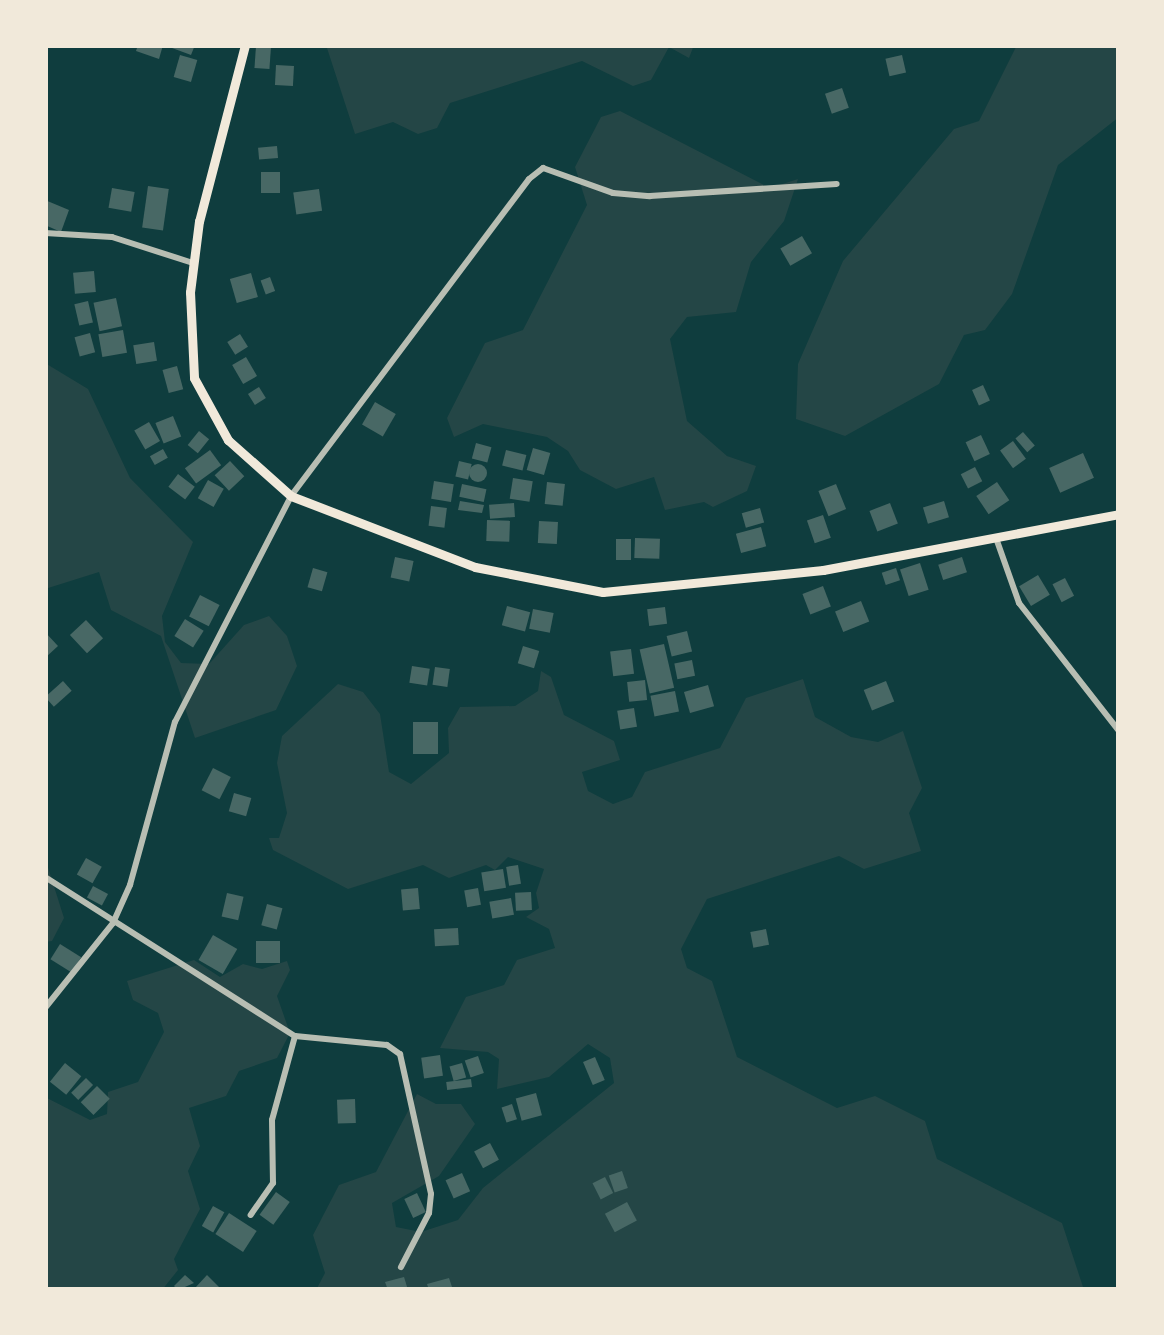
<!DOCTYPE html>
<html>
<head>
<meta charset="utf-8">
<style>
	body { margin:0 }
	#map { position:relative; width:1164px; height:1335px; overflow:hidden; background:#0f3d3e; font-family:"Public Sans",sans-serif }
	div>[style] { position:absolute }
	.green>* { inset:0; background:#244646 }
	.building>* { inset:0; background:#486865; transform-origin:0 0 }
	.round { border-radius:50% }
	.minor>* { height:6px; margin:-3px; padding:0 3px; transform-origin:3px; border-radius:3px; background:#b8beb3 }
	.secondary>* { height:9px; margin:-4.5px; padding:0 4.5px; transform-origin:4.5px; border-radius:4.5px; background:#f1e9da }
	span { translate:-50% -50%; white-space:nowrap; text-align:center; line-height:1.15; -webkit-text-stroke:10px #f1e9da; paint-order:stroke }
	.frame { position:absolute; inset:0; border:48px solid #f1e9da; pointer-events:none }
</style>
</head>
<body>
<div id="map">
	<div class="green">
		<i style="clip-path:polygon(326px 45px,694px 45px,689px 58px,669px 47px,651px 80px,633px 86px,582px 61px,450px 103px,437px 128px,418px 134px,393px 122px,355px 134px)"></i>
		<i style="clip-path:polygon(1017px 45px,1119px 45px,1119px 117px,1058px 165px,1012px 294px,985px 330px,964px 335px,939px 384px,845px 436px,796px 419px,798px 364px,843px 261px,954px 129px,979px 121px)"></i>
		<i style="clip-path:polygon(620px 111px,770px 188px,798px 179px,784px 221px,751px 262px,736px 312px,687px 317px,670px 339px,687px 421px,727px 456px,756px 466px,747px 491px,713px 507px,704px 502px,665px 510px,654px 477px,616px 489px,580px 470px,568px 451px,547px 437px,483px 424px,454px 437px,447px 418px,485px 343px,523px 330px,587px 205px,575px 167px,601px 117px)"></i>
		<i style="clip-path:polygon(45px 363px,88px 389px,130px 478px,193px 542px,162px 616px,165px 642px,181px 663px,209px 664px,244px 625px,269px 616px,287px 636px,297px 666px,276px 710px,195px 738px,161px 636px,111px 610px,99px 572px,45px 589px)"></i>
		<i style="clip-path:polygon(541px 671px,551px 677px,564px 715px,614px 741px,620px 760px,582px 772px,588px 791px,613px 804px,632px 797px,645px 772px,720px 748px,746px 698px,803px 679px,815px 717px,851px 737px,878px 742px,903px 731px,922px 788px,909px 813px,921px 851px,864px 869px,839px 856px,707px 899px,681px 949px,687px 968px,712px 981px,737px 1057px,837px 1108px,875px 1096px,925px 1121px,937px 1159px,1062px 1223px,1084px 1290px,316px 1290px,325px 1273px,313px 1235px,339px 1185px,376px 1172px,417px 1094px,436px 1104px,461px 1104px,475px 1124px,439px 1176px,392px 1203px,396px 1227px,421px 1232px,458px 1220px,483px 1188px,614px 1083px,610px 1058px,588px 1044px,549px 1077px,497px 1089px,499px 1059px,488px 1052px,440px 1048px,466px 997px,504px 985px,517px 960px,555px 948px,549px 929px,526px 917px,539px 908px,536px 893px,544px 869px,508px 857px,495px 870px,486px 865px,449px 878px,423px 865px,348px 889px,273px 850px,269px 838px,279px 838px,287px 813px,277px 763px,282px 736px,338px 684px,363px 692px,380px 714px,389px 772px,411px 784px,449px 753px,448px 728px,460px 707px,515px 706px,538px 691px)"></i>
		<i style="clip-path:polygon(45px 858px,64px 918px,52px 941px,45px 942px)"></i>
		<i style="clip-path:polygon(194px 960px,220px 977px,243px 964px,262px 969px,287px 961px,290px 970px,277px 996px,290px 1033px,277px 1058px,239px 1071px,226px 1096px,189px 1108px,200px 1146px,188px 1171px,200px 1209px,174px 1259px,178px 1270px,162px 1290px,45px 1290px,45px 1097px,90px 1120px,107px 1114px,108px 1092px,138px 1082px,164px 1032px,158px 1013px,133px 1000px,127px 981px)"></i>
	</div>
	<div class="building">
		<i style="clip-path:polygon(138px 45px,163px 45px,159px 59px,136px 51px)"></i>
		<i style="clip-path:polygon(164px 45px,195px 45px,191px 55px)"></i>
		<i style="left:256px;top:46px;width:15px;height:22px;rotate:4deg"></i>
		<i style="left:180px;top:55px;width:18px;height:23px;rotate:16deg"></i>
		<i style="left:902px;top:55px;width:18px;height:17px;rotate:77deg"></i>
		<i style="left:276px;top:65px;width:18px;height:20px;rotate:3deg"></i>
		<i style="left:842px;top:88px;width:21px;height:18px;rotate:71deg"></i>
		<i style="left:277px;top:146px;width:12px;height:19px;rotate:85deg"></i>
		<i style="left:261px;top:172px;width:19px;height:21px"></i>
		<i style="left:148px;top:186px;width:21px;height:42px;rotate:8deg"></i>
		<i style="left:112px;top:188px;width:23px;height:20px;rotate:10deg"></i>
		<i style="left:319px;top:189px;width:22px;height:26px;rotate:82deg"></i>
		<i style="clip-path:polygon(45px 200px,69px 210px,61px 232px,45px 225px)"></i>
		<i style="left:802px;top:236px;width:20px;height:25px;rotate:60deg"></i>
		<i style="left:94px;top:271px;width:21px;height:21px;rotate:85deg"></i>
		<i style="left:251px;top:273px;width:25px;height:22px;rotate:74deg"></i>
		<i style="left:270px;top:277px;width:15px;height:10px;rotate:70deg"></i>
		<i style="left:116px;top:298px;width:29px;height:23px;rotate:78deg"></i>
		<i style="left:88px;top:301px;width:22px;height:14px;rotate:77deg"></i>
		<i style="left:123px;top:330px;width:23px;height:25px;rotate:80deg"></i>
		<i style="left:90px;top:333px;width:20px;height:16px;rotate:75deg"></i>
		<i style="left:240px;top:334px;width:15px;height:15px;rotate:58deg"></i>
		<i style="left:154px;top:342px;width:19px;height:21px;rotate:81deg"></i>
		<i style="left:246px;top:357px;width:22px;height:16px;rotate:60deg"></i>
		<i style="left:177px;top:366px;width:24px;height:15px;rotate:75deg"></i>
		<i style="left:983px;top:385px;width:17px;height:12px;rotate:66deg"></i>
		<i style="left:259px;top:387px;width:13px;height:13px;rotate:58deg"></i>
		<i style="left:375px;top:402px;width:24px;height:26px;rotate:30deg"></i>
		<i style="left:173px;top:416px;width:22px;height:19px;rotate:68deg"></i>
		<i style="left:149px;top:422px;width:22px;height:17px;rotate:60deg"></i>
		<i style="left:199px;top:431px;width:13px;height:18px;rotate:39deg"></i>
		<i style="left:1023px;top:432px;width:18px;height:10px;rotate:49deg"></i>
		<i style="left:981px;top:435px;width:21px;height:17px;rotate:65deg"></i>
		<i style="left:1013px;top:441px;width:22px;height:16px;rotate:54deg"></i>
		<i style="left:476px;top:443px;width:16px;height:16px;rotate:15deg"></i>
		<i style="left:533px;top:448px;width:18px;height:23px;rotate:16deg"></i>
		<i style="left:163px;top:449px;width:10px;height:15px;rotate:61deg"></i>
		<i style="left:210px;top:450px;width:19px;height:31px;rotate:54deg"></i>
		<i style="left:506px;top:450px;width:21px;height:16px;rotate:14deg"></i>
		<i style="left:1083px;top:453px;width:27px;height:37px;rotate:66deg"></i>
		<i style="left:230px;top:461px;width:21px;height:21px;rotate:47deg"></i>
		<i style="left:459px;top:461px;width:13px;height:16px;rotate:13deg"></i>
		<i class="round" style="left:469px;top:464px;width:18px;height:18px"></i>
		<i style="left:975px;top:467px;width:16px;height:16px;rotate:63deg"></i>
		<i style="left:178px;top:474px;width:21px;height:16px;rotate:37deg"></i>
		<i style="left:513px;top:478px;width:20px;height:21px;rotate:9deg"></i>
		<i style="left:208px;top:480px;width:18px;height:21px;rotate:29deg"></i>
		<i style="left:434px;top:481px;width:20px;height:18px;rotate:9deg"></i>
		<i style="left:547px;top:482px;width:18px;height:22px;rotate:6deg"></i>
		<i style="left:997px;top:482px;width:22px;height:25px;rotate:56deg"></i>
		<i style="left:462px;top:484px;width:25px;height:13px;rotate:12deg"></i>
		<i style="left:836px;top:484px;width:27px;height:19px;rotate:68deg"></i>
		<i style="clip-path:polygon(460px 501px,484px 505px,482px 513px,458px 510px)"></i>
		<i style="left:944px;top:501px;width:17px;height:22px;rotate:73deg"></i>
		<i style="left:514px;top:503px;width:14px;height:25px;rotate:86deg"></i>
		<i style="left:890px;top:503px;width:22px;height:22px;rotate:69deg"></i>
		<i style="left:431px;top:506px;width:16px;height:20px;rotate:7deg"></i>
		<i style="left:760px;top:508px;width:15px;height:19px;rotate:74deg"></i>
		<i style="left:823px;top:515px;width:24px;height:17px;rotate:71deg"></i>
		<i style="left:487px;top:520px;width:23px;height:21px;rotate:2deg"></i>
		<i style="left:539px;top:521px;width:19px;height:22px;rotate:3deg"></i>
		<i style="left:761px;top:527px;width:20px;height:26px;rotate:75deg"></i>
		<i style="left:635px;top:538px;width:25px;height:20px;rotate:2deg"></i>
		<i style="left:616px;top:539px;width:15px;height:21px"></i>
		<i style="left:395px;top:557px;width:19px;height:21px;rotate:12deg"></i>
		<i style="left:962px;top:557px;width:16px;height:25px;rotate:72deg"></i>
		<i style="left:920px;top:563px;width:28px;height:21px;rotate:72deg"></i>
		<i style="left:313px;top:568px;width:15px;height:20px;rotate:16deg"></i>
		<i style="left:896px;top:568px;width:13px;height:15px;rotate:72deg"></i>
		<i style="left:1038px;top:575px;width:23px;height:22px;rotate:59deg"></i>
		<i style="left:1065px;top:578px;width:20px;height:14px;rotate:63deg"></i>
		<i style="left:823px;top:586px;width:22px;height:22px;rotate:69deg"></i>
		<i style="left:200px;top:595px;width:22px;height:24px;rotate:27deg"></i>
		<i style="left:861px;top:601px;width:22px;height:28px;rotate:68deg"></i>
		<i style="left:507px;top:606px;width:24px;height:20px;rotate:15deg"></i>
		<i style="left:665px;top:607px;width:17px;height:18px;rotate:83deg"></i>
		<i style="left:533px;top:609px;width:21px;height:20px;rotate:11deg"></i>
		<i style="left:185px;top:619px;width:22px;height:20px;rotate:32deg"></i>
		<i style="left:86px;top:620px;width:25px;height:22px;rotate:47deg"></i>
		<i style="left:687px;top:631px;width:21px;height:21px;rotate:76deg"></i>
		<i style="clip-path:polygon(45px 632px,58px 646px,45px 658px)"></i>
		<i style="left:664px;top:644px;width:45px;height:25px;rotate:77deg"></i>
		<i style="left:523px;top:646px;width:17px;height:18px;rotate:17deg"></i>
		<i style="left:631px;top:649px;width:25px;height:21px;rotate:83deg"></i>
		<i style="left:692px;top:660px;width:16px;height:18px;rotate:79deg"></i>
		<i style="left:412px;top:666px;width:18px;height:17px;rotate:9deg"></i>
		<i style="left:435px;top:667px;width:15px;height:18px;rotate:8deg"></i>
		<i style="left:645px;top:680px;width:20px;height:18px;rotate:84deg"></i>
		<i style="left:63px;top:681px;width:13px;height:24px;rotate:48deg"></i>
		<i style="left:886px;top:681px;width:22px;height:24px;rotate:68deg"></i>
		<i style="left:708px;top:685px;width:22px;height:25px;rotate:74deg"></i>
		<i style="left:675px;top:691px;width:21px;height:25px;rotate:79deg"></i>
		<i style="left:634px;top:708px;width:19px;height:17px;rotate:81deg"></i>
		<i style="left:413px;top:722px;width:25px;height:32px"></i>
		<i style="left:213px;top:768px;width:20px;height:25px;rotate:27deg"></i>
		<i style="left:234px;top:793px;width:18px;height:19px;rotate:16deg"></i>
		<i style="left:86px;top:858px;width:18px;height:19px;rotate:29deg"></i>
		<i style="left:518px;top:865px;width:19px;height:12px;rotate:81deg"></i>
		<i style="left:503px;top:869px;width:19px;height:22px;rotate:81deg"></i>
		<i style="left:93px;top:886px;width:17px;height:13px;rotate:28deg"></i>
		<i style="left:418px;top:888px;width:21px;height:17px;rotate:85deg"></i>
		<i style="left:478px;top:888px;width:17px;height:14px;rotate:80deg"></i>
		<i style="left:531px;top:892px;width:18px;height:16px;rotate:87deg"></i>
		<i style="left:227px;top:893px;width:17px;height:24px;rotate:13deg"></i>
		<i style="left:511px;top:898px;width:17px;height:22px;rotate:80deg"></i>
		<i style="left:267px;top:904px;width:16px;height:22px;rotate:15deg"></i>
		<i style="left:458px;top:928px;width:17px;height:24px;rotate:87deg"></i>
		<i style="left:766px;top:929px;width:16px;height:16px;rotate:79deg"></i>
		<i style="left:213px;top:935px;width:28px;height:29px;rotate:30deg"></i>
		<i style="left:256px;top:941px;width:24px;height:22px"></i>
		<i style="left:60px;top:944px;width:25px;height:18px;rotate:32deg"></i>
		<i style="left:440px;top:1055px;width:21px;height:19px;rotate:82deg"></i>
		<i style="left:478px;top:1056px;width:18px;height:14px;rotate:71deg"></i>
		<i style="left:595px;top:1057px;width:25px;height:13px;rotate:67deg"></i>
		<i style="left:65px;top:1063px;width:21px;height:24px;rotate:39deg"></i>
		<i style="left:462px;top:1063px;width:15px;height:13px;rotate:74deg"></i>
		<i style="left:86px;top:1078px;width:10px;height:21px;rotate:45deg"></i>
		<i style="left:471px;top:1079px;width:8px;height:25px;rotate:83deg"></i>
		<i style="left:97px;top:1086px;width:18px;height:23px;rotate:45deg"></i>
		<i style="left:536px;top:1093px;width:23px;height:21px;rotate:75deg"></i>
		<i style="left:355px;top:1099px;width:24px;height:18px;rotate:88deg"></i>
		<i style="left:512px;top:1104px;width:16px;height:11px;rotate:72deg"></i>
		<i style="left:490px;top:1143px;width:19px;height:18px;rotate:62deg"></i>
		<i style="left:622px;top:1171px;width:18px;height:14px;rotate:71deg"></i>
		<i style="left:462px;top:1173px;width:20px;height:18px;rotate:66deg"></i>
		<i style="left:605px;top:1177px;width:18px;height:14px;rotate:63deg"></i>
		<i style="left:276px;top:1192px;width:17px;height:28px;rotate:36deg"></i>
		<i style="left:417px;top:1193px;width:21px;height:14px;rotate:65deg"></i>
		<i style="left:627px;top:1202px;width:21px;height:25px;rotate:62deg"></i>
		<i style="left:213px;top:1206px;width:13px;height:23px;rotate:29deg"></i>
		<i style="left:229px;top:1213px;width:33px;height:25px;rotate:33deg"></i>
		<i style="clip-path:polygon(185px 1275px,194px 1283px,178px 1290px,174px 1286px)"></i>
		<i style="clip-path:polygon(207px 1275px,222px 1290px,195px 1288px)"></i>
		<i style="clip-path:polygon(404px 1277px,408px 1290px,388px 1290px,385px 1282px)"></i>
		<i style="clip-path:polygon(449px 1278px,453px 1290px,429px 1290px,427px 1284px)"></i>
	</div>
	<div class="minor">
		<i style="left:45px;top:233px;width:67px;rotate:3.4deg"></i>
		<i style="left:112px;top:237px;width:85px;rotate:17.8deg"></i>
		<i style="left:996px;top:538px;width:69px;rotate:70.5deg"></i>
		<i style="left:1019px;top:603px;width:162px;rotate:52deg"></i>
		<i style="left:45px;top:877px;width:296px;rotate:32.5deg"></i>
		<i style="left:295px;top:1036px;width:87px;rotate:105.3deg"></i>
		<i style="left:272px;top:1120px;width:63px;rotate:89.1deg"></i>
		<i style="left:273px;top:1183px;width:39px;rotate:125deg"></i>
		<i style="left:45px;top:1008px;width:109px;rotate:-51.3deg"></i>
		<i style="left:113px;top:923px;width:42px;rotate:-65.9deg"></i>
		<i style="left:130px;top:885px;width:169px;rotate:-74.6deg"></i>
		<i style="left:175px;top:722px;width:254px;rotate:-62.8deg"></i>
		<i style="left:291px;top:496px;width:396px;rotate:-53.1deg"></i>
		<i style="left:529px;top:179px;width:18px;rotate:-38deg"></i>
		<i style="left:543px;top:168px;width:74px;rotate:19.7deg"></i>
		<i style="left:613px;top:193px;width:37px;rotate:5deg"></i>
		<i style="left:650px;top:196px;width:187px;rotate:-3.7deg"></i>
		<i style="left:295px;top:1036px;width:92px;rotate:5.6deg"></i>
		<i style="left:387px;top:1045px;width:16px;rotate:35deg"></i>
		<i style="left:400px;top:1054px;width:143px;rotate:77.5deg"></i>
		<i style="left:431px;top:1194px;width:19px;rotate:96deg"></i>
		<i style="left:429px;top:1213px;width:61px;rotate:117.4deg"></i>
	</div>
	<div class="secondary">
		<i style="left:245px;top:45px;width:182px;rotate:104.6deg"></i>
		<i style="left:199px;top:221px;width:72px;rotate:97.2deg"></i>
		<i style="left:190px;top:292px;width:86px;rotate:87.3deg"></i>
		<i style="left:194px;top:378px;width:71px;rotate:61.3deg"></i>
		<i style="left:228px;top:440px;width:84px;rotate:41.6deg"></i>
		<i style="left:291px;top:496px;width:197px;rotate:21.1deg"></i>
		<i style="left:475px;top:567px;width:130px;rotate:11.1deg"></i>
		<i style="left:603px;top:592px;width:221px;rotate:-5.7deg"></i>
		<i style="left:823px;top:570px;width:301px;rotate:-10.7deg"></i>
	</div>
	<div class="frame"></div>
</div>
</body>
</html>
